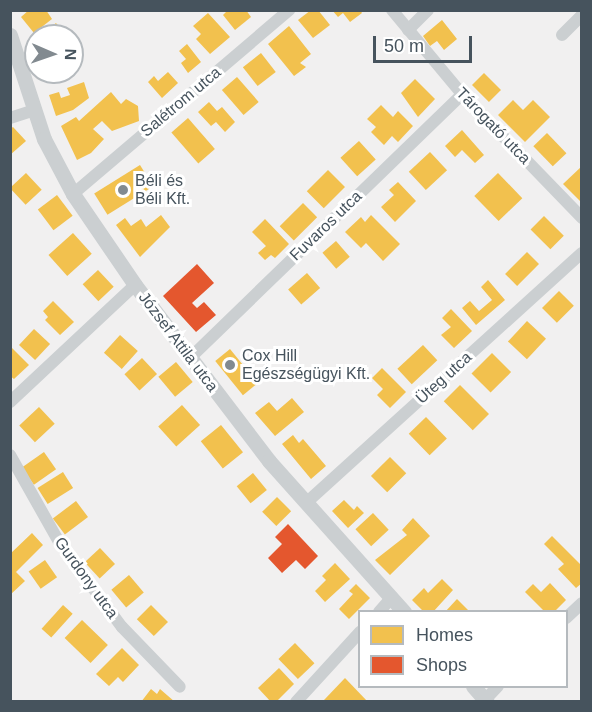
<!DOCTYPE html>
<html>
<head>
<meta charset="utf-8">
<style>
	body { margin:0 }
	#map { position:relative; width:592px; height:712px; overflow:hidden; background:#f1f0f0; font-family:Helvetica,sans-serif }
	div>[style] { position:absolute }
	.homes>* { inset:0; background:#f2c14e; transform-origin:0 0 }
	.shops>* { inset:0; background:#e4572e }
	.minor>* { height:12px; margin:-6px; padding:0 6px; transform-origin:6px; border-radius:6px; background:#cbcfd1 }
	.tertiary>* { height:15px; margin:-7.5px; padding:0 7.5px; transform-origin:7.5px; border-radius:7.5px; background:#cbcfd1 }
	.dots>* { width:16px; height:16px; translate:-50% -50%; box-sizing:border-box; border:3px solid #fff; border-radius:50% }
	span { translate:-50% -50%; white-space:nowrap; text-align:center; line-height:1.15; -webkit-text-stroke:6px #fff; paint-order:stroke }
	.street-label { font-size:16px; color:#46535d }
	.poi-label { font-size:16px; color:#46535d }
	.left { translate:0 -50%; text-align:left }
	.frame { position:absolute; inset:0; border:12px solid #46535d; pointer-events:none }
	.legend { position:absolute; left:358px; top:610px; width:210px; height:78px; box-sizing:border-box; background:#fff; border:2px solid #b5babe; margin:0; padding:8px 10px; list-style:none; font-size:18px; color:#46535d }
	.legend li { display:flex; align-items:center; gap:12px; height:30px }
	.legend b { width:30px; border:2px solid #b5babe }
	.north { position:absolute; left:24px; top:24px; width:60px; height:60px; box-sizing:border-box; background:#fff; border:2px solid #b5babe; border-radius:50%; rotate:92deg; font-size:16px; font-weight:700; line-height:24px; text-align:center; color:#46535d }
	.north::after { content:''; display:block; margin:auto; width:21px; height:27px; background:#828a90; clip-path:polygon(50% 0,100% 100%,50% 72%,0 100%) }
	.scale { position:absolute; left:373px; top:36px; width:99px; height:27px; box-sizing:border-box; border:3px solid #46535d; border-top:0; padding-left:8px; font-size:18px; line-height:21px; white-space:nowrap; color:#46535d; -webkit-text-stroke:4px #fff; paint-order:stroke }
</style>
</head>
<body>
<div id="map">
	<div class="homes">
		<i style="clip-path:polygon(29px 10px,46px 10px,52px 19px,34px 33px,21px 17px)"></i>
		<i style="clip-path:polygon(228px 10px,246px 10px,251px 17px,235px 30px,223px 15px)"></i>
		<i style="clip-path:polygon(311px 10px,318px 10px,330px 25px,313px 38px,298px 20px)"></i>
		<i style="clip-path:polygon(332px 10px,360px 10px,362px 13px,350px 22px,343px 13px,338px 17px)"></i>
		<i style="clip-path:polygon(208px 13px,230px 37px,210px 54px,196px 39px,201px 34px,193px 26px)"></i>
		<i style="clip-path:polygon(442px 20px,457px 39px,444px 50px,437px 41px,430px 46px,423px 36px)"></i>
		<i style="clip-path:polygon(56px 23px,66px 36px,40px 36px)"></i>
		<i style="clip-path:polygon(289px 26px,311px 54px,300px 63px,306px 67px,294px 76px,268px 44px)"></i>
		<i style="clip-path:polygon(72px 43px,80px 53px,72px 60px)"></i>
		<i style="clip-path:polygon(187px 44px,201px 62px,188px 73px,181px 63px,186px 59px,179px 51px)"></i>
		<i style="left:261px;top:53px;width:24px;height:23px;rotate:52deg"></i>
		<i style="clip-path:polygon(168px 72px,178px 83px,162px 98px,148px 82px,154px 76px,158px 81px)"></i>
		<i style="left:484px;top:73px;width:24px;height:17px;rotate:45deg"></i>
		<i style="left:237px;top:77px;width:33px;height:20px;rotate:49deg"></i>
		<i style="clip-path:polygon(415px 79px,435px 99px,418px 117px,401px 93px)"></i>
		<i style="clip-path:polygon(84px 82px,89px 98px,73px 110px,56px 116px,49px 95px,59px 92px,61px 98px,70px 95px,67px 88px)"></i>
		<i style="clip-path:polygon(111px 92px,121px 104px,126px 99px,138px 106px,139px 121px,112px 131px,102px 121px,93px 129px,104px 139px,91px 153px,77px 160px,61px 126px,76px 117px,79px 121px)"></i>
		<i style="clip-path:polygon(513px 100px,523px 110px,533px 100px,550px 117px,525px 142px,498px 115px)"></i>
		<i style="clip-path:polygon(209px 102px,217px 111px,222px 107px,235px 122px,225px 132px,216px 122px,211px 126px,198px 112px)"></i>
		<i style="clip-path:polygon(381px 105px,393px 117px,398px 111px,413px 126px,398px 142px,392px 136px,384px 145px,371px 132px,376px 127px,367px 119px)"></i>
		<i style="left:188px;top:118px;width:41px;height:22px;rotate:49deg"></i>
		<i style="clip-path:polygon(13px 127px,26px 141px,10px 155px,10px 129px)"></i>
		<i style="clip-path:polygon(462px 130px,484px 155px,475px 163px,462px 150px,455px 157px,445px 146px)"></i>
		<i style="left:547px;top:133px;width:28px;height:19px;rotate:46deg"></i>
		<i style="left:359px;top:141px;width:25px;height:25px;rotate:48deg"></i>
		<i style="left:430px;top:152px;width:25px;height:29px;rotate:47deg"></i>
		<i style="left:140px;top:165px;width:25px;height:54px;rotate:58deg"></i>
		<i style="clip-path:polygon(582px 166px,582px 203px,563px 184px)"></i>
		<i style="left:328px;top:170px;width:24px;height:30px;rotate:45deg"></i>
		<i style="left:26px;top:173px;width:23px;height:22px;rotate:47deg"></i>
		<i style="left:498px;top:173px;width:35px;height:33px;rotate:46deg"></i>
		<i style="clip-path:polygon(398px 182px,416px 201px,395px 222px,381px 207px,394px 195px,389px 190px)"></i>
		<i style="left:57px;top:195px;width:26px;height:24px;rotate:53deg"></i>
		<i style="left:303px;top:203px;width:20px;height:33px;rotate:45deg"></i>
		<i style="clip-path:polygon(161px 215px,170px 227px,140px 257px,116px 225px,125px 218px,131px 226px,141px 219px,146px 227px)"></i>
		<i style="clip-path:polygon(371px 215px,400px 244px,383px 261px,366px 243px,361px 248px,345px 232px,361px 217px,365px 222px)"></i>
		<i style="left:544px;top:216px;width:28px;height:19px;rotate:45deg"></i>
		<i style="clip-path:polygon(265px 219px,289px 244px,275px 258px,271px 255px,265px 260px,258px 253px,266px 246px,252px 232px)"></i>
		<i style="left:73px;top:233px;width:28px;height:33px;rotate:48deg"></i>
		<i style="left:336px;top:241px;width:21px;height:18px;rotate:49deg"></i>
		<i style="left:527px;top:252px;width:17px;height:31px;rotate:45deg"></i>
		<i style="left:98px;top:270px;width:23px;height:21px;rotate:47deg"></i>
		<i style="left:307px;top:273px;width:20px;height:25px;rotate:49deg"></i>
		<i style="clip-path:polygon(488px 280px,505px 300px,476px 325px,462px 308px,470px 301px,479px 311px,492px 300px,481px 287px)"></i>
		<i style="left:559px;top:291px;width:21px;height:24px;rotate:45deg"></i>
		<i style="clip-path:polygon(53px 301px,74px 322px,60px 335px,45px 320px,48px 317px,43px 311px)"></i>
		<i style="clip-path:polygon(451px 309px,472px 331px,454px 348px,441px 335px,451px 327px,442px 318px)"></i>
		<i style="left:527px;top:321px;width:26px;height:28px;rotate:43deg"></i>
		<i style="left:34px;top:329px;width:22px;height:22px;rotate:43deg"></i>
		<i style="left:120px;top:335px;width:24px;height:24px;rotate:42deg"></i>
		<i style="left:423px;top:345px;width:21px;height:35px;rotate:47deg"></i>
		<i style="clip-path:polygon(10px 346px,29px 365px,14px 379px,10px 376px)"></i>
		<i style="left:230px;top:349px;width:44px;height:19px;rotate:51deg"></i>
		<i style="left:492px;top:353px;width:27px;height:29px;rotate:45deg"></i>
		<i style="left:142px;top:358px;width:22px;height:24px;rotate:47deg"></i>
		<i style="left:176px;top:362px;width:26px;height:23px;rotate:50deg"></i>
		<i style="clip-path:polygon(382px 368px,406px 392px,390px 408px,377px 395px,383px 389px,372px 378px)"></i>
		<i style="left:460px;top:385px;width:41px;height:23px;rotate:45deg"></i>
		<i style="clip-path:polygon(292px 398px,304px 412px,275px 436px,255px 413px,269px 402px,277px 411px)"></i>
		<i style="left:182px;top:405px;width:27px;height:32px;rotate:48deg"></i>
		<i style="left:39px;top:407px;width:23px;height:27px;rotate:47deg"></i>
		<i style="left:426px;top:417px;width:30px;height:24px;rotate:46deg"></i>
		<i style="left:221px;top:425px;width:35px;height:26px;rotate:51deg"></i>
		<i style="clip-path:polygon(293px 435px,299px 443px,303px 439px,326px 466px,311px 479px,282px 444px)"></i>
		<i style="left:44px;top:452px;width:21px;height:27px;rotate:55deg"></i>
		<i style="left:390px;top:457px;width:23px;height:27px;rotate:45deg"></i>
		<i style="left:63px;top:472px;width:19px;height:30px;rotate:58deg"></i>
		<i style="left:253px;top:473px;width:22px;height:21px;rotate:51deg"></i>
		<i style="left:277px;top:497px;width:20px;height:21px;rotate:45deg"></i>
		<i style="clip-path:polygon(344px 500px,354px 510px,357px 506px,364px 513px,348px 528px,332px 511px)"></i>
		<i style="left:76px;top:501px;width:20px;height:29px;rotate:53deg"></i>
		<i style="left:373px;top:513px;width:23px;height:24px;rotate:47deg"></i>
		<i style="clip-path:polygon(413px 518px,430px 536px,390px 575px,375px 560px,407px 535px,402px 530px)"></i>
		<i style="clip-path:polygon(32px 533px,43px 545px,16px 572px,25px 581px,10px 595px,10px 554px)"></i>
		<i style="clip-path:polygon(552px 536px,582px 566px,582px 583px,576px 588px,558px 569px,564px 564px,544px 544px)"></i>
		<i style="left:100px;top:548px;width:22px;height:21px;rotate:47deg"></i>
		<i style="left:45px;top:560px;width:21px;height:20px;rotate:55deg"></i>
		<i style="clip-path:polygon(335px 563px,350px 579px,325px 602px,315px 591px,326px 580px,322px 576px)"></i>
		<i style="left:129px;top:575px;width:23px;height:23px;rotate:50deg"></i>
		<i style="clip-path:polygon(442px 579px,453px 590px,433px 612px,424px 612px,412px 600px,424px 588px,428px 593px)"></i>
		<i style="clip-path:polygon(550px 583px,566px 600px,554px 612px,545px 612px,525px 592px,533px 584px,541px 592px)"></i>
		<i style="clip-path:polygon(356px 584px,370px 598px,349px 619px,339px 609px,353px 594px,349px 591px)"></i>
		<i style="clip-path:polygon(457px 599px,470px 612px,445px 612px)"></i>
		<i style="left:63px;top:605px;width:13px;height:32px;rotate:42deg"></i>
		<i style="left:151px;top:605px;width:24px;height:20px;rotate:45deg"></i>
		<i style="left:82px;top:620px;width:36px;height:25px;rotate:44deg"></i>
		<i style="left:295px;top:643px;width:28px;height:23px;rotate:46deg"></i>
		<i style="clip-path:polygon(122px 648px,139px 665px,123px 682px,118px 677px,109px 686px,96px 674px)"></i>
		<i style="clip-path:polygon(279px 668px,294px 684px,276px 702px,271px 702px,258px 688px)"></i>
		<i style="clip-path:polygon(345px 678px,368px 702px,324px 700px)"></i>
		<i style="clip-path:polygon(151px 689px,157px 694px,160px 689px,175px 702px,141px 702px)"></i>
	</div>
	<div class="shops">
		<i style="clip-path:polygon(197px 264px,214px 283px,192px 303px,197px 308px,204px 302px,216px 315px,196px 332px,163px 296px)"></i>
		<i style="clip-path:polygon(288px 524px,318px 556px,305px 569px,296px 560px,282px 573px,268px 558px,282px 544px,275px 537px)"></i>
	</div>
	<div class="minor">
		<i style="left:392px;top:10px;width:109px;rotate:50.2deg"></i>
		<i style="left:462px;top:94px;width:173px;rotate:45.9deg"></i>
		<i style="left:408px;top:30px;width:28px;rotate:-45deg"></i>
		<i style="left:562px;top:35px;width:28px;rotate:-45deg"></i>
		<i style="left:10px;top:118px;width:26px;rotate:-18deg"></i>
		<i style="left:73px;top:194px;width:284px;rotate:-40.4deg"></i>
		<i style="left:190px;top:358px;width:379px;rotate:-44.1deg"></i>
		<i style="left:10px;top:402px;width:171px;rotate:-43.1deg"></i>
		<i style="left:10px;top:455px;width:100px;rotate:60.6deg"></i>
		<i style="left:59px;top:542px;width:106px;rotate:53.5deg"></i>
		<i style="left:122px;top:627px;width:83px;rotate:46deg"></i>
		<i style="left:306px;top:503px;width:372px;rotate:-42.2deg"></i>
		<i style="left:379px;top:612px;width:20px;rotate:-49deg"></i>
		<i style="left:566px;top:618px;width:22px;rotate:-43deg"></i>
		<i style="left:485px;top:700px;width:19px;rotate:-47deg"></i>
		<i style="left:296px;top:702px;width:95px;rotate:-47.6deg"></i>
	</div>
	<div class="tertiary">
		<i style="left:10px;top:35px;width:109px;rotate:71.9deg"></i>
		<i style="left:44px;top:139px;width:62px;rotate:62.2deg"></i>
		<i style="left:73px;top:194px;width:110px;rotate:55.7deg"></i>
		<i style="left:135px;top:285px;width:221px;rotate:52.7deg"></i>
		<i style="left:269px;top:461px;width:203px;rotate:48.2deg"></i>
		<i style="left:473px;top:686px;width:21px;rotate:49deg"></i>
	</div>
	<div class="dots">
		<i style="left:123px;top:190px;background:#828a90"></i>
		<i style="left:230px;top:365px;background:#828a90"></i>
	</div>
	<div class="street-label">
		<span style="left:181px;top:102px;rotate:-40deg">Salétrom utca</span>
		<span style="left:493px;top:126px;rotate:46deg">Tárogató utca</span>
		<span style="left:326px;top:226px;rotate:-44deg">Fuvaros utca</span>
		<span style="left:178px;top:342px;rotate:53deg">József Attila utca</span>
		<span style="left:444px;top:378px;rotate:-42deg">Üteg utca</span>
		<span style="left:86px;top:578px;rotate:54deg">Gurdony utca</span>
	</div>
	<div class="poi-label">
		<span class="left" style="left:135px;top:190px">Béli és<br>Béli Kft.</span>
		<span class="left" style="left:242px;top:365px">Cox Hill<br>Egészségügyi Kft.</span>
	</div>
	<div class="frame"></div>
	<ul class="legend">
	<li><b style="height:16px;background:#f2c14e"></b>Homes</li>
	<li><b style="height:16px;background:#e4572e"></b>Shops</li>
	</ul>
	<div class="north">N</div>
	<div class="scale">50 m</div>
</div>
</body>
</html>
